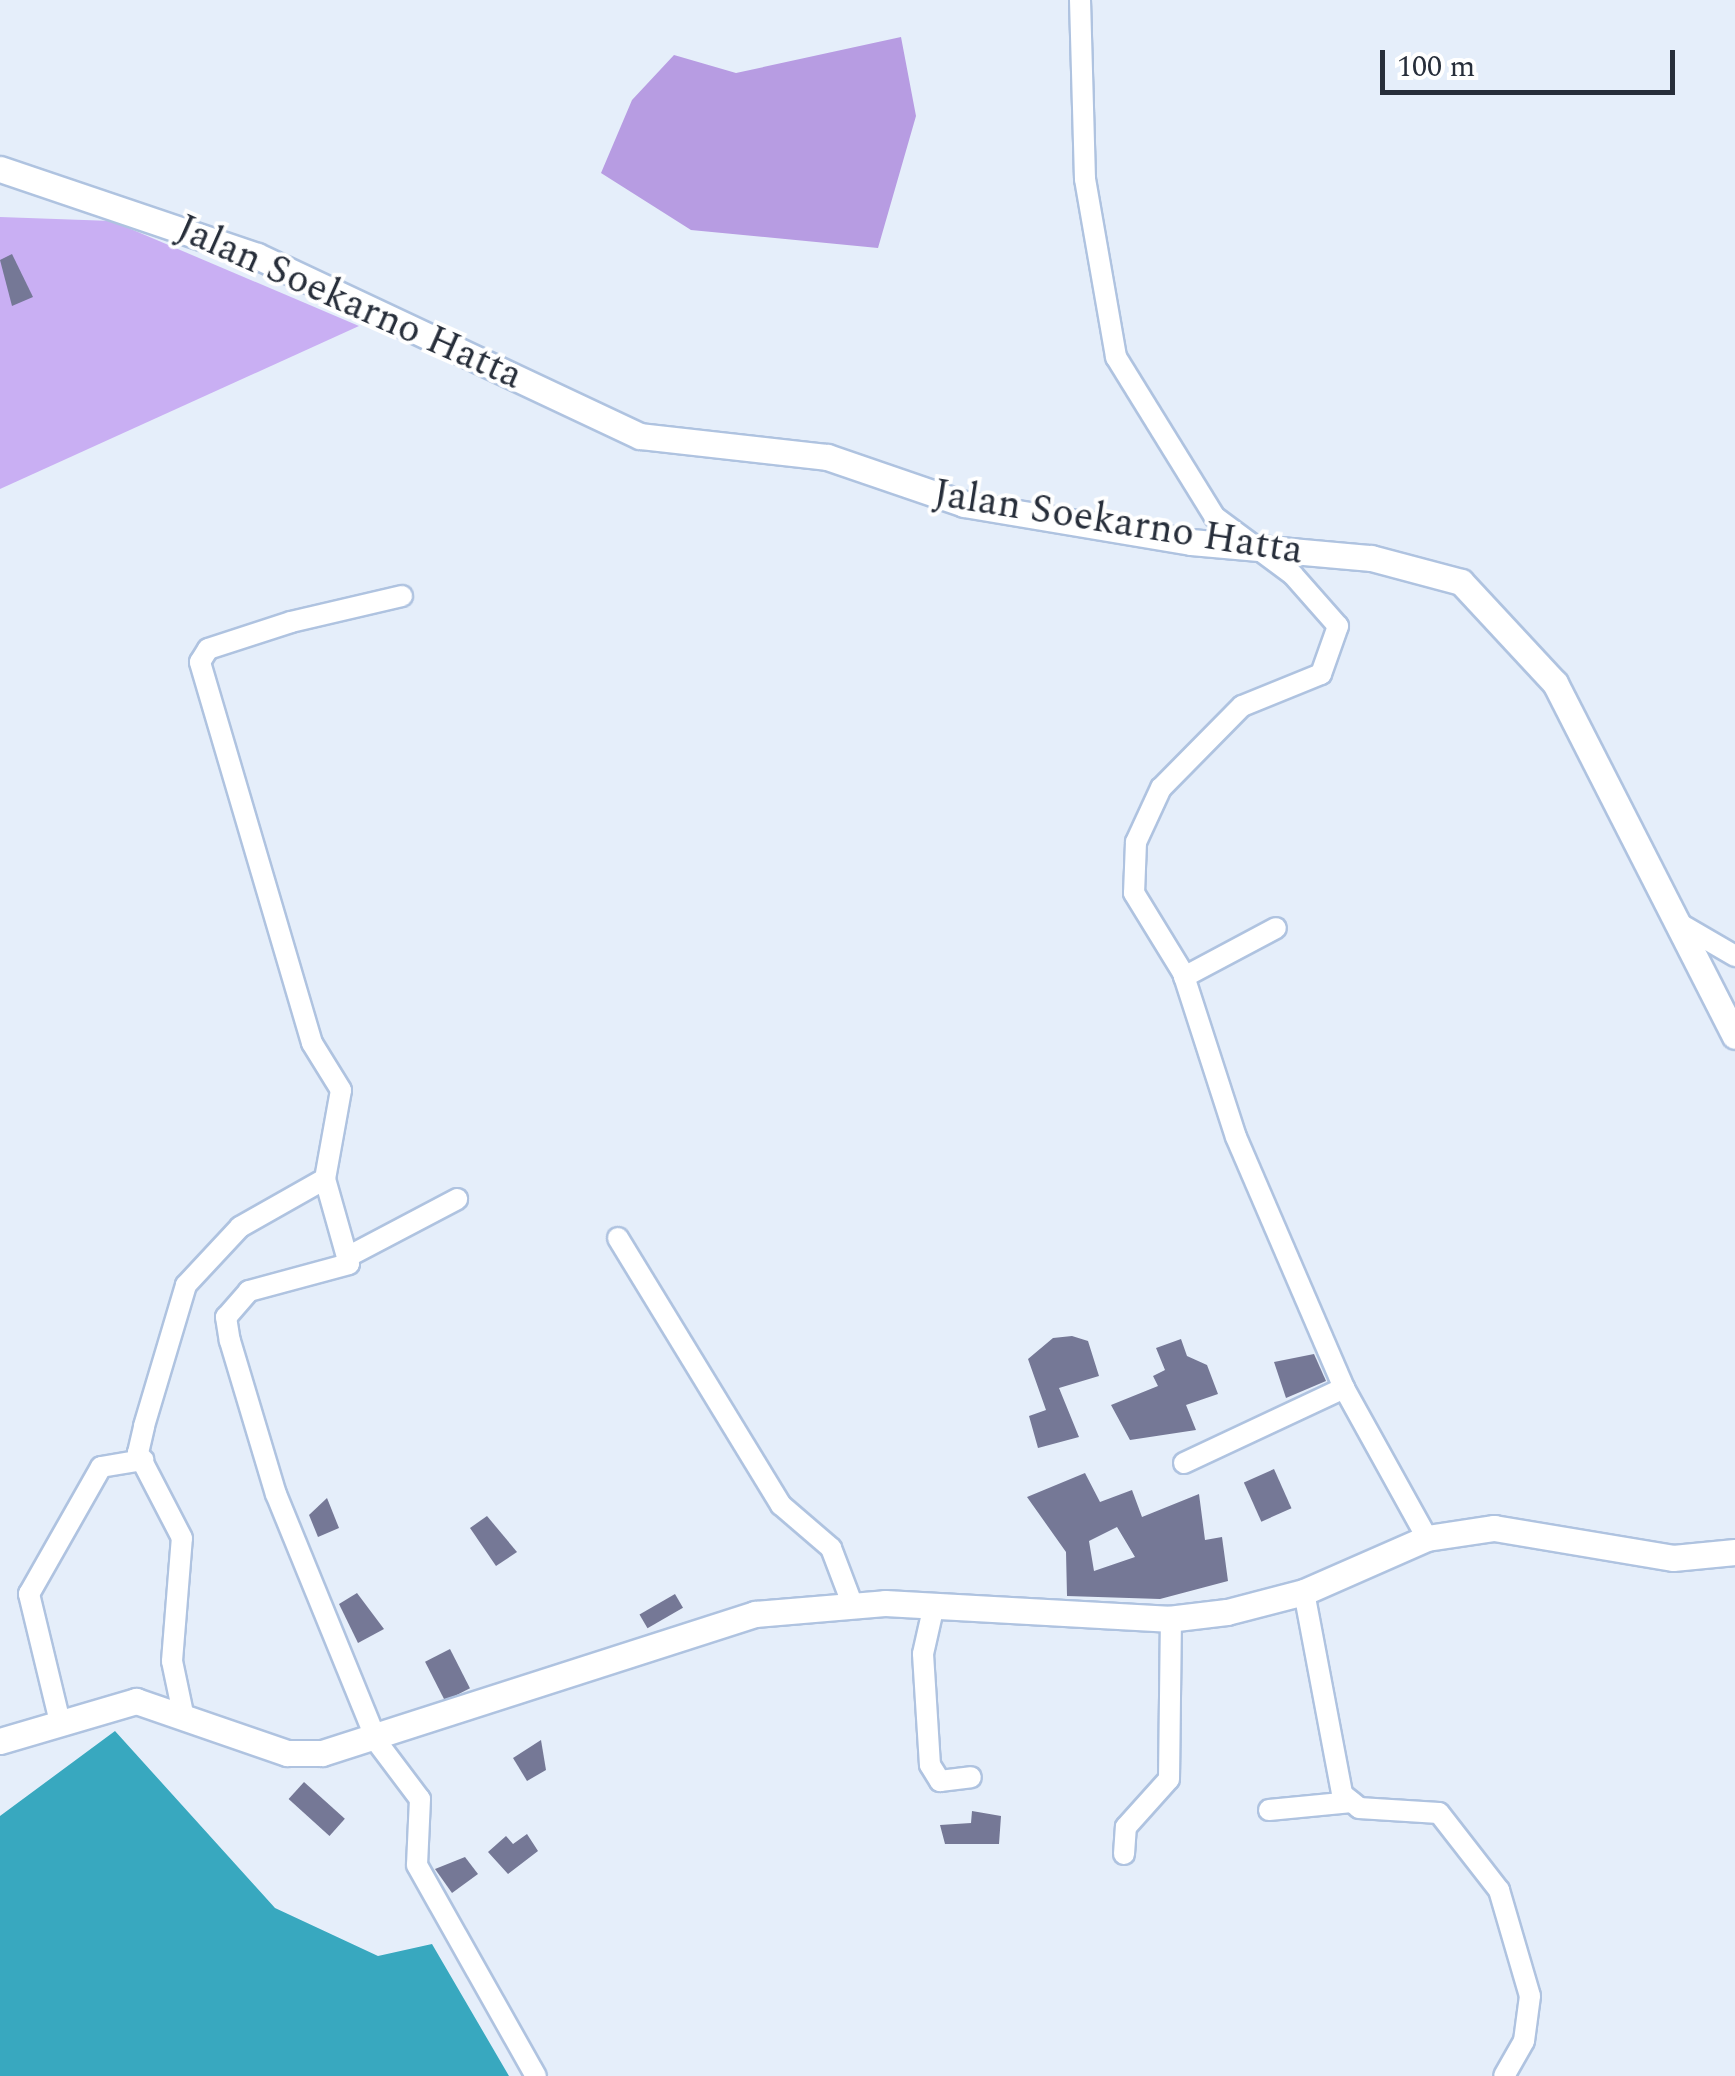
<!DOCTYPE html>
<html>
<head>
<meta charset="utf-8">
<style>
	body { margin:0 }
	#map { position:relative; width:1735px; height:2076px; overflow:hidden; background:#e5eefa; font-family:Spectral,serif }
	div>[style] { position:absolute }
	.green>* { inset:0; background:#c9aff3 }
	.forest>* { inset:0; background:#b79ce2 }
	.water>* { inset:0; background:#38a8bf }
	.building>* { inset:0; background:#757896; transform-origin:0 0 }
	.roads { filter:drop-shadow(2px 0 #afc3e0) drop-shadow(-2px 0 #afc3e0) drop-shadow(0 2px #afc3e0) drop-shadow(0 -2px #afc3e0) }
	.minor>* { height:20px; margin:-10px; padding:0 10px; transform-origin:10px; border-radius:10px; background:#fff }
	.tertiary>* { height:25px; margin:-12.5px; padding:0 12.5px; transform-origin:12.5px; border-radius:12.5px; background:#fff }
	span { translate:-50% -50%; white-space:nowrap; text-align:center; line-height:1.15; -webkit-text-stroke:8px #fff; paint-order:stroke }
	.street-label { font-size:40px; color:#272e3a }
	.scale { position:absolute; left:1380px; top:50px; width:295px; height:45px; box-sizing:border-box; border:5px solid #272e3a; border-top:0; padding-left:12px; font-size:30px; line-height:35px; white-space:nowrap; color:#272e3a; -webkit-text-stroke:8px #fff; paint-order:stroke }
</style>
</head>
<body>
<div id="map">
	<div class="green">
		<i style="clip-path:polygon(0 217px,112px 221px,359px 326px,0 489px)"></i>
	</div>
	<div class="forest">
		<i style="clip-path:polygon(901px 37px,916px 116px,878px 248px,691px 230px,601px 173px,632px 100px,674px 55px,736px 73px)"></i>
	</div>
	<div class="water">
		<i style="clip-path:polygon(115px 1731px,275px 1908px,378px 1956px,432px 1944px,509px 2076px,0 2076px,0 1816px)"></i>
	</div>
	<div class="building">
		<i style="clip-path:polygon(12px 254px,33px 297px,12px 306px,0 260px)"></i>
		<i style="clip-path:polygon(1072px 1336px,1088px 1341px,1099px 1376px,1059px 1388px,1079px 1437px,1038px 1448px,1029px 1416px,1046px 1410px,1028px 1359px,1053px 1338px)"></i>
		<i style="clip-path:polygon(1181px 1339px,1187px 1356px,1207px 1365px,1218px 1394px,1186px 1405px,1196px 1430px,1130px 1440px,1111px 1405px,1158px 1386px,1153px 1376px,1165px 1370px,1156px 1348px)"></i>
		<i style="clip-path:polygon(1314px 1354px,1326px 1381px,1286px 1398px,1274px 1362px)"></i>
		<i style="left:1274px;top:1469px;width:43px;height:33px;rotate:66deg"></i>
		<i style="clip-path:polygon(evenodd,1085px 1473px,1100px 1502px,1132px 1490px,1142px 1517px,1199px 1494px,1205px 1540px,1222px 1537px,1228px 1581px,1160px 1599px,1067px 1596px,1066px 1552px,1027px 1497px,1085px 1473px,1117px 1527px,1135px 1557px,1094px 1571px,1089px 1541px,1117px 1527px)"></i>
		<i style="clip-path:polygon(327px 1498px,339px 1528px,318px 1537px,309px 1515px)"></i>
		<i style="clip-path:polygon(487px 1516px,517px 1552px,496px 1566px,470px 1528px)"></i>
		<i style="clip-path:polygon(357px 1593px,384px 1629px,358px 1643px,339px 1604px)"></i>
		<i style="left:675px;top:1594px;width:16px;height:41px;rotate:60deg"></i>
		<i style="left:450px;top:1649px;width:44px;height:28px;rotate:63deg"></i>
		<i style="clip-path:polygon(541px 1740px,546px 1770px,527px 1781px,513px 1758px)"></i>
		<i style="left:304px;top:1782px;width:55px;height:23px;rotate:42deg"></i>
		<i style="clip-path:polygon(972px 1811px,1001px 1816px,999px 1844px,945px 1844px,940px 1825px,971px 1823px)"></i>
		<i style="clip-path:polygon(527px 1834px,538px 1851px,508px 1874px,488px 1852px,506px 1836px,513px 1844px)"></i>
		<i style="clip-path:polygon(465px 1857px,478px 1874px,452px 1893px,435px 1869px)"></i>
	</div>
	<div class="roads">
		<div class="minor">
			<i style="left:1080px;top:0;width:179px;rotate:88.4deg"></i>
			<i style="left:1085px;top:179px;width:181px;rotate:80.1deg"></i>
			<i style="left:1116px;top:357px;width:188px;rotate:58.3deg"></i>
			<i style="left:1215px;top:517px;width:97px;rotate:36.6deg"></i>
			<i style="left:1293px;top:575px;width:68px;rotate:48.6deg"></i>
			<i style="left:1338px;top:626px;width:51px;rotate:109.5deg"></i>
			<i style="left:1321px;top:674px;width:85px;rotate:157.9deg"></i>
			<i style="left:1242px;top:706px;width:115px;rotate:134.6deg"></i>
			<i style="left:1161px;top:788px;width:60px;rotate:114.8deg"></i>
			<i style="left:1136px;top:842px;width:51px;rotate:92.2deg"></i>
			<i style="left:1134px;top:893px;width:94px;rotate:58.5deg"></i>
			<i style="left:1183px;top:973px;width:172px;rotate:72.1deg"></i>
			<i style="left:1236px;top:1137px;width:273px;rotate:66.7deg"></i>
			<i style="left:1344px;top:1388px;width:171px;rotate:61deg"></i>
			<i style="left:1680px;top:924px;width:64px;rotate:30.2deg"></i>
			<i style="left:1184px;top:977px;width:104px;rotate:-28deg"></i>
			<i style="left:325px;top:1179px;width:88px;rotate:74.2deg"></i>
			<i style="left:349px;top:1264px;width:104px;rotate:164.9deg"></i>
			<i style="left:249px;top:1291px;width:35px;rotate:131deg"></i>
			<i style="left:226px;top:1317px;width:24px;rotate:81deg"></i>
			<i style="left:230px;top:1341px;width:160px;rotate:73.3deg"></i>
			<i style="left:276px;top:1494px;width:268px;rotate:67.8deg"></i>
			<i style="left:377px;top:1742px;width:71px;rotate:53deg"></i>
			<i style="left:420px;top:1799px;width:66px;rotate:92.6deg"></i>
			<i style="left:417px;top:1865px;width:242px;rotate:60.6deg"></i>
			<i style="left:618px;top:1238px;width:313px;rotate:58.6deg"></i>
			<i style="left:781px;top:1505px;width:66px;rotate:40.7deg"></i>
			<i style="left:831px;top:1548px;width:62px;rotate:69.2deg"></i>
			<i style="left:351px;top:1255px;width:120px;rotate:-27.8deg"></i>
			<i style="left:1184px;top:1463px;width:177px;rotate:-25.1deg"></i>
			<i style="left:1304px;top:1592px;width:206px;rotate:79.3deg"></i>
			<i style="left:1342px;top:1794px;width:22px;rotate:39deg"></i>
			<i style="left:1359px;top:1808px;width:80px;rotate:3.6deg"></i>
			<i style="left:1439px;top:1813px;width:98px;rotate:52.1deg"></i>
			<i style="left:1499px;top:1890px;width:110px;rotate:73.7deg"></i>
			<i style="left:1530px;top:1996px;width:45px;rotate:97.6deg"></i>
			<i style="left:1524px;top:2041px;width:40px;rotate:119.7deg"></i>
			<i style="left:934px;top:1605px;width:50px;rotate:102.7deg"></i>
			<i style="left:923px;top:1654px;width:111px;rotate:86.4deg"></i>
			<i style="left:930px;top:1765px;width:19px;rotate:58deg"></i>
			<i style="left:940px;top:1781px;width:31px;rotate:-7deg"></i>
			<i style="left:59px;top:1718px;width:128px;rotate:-103.6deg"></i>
			<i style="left:29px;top:1594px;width:146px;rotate:-60.4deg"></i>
			<i style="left:101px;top:1467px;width:43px;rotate:-9.5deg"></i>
			<i style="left:184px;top:1718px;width:58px;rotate:-101.9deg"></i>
			<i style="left:172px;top:1661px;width:123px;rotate:-85.4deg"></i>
			<i style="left:182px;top:1538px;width:96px;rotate:-117.4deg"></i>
			<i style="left:138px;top:1453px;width:28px;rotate:-77deg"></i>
			<i style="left:144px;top:1426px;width:147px;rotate:-73.4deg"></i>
			<i style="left:186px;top:1285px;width:79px;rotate:-47deg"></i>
			<i style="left:240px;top:1227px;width:98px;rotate:-29.5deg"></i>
			<i style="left:325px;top:1179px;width:90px;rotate:-79.8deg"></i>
			<i style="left:341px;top:1090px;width:55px;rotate:-121.7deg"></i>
			<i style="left:312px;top:1043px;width:397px;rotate:-106.4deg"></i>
			<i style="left:200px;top:662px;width:15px;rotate:-58deg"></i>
			<i style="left:208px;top:649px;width:87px;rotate:-18deg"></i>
			<i style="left:291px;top:622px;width:114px;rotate:-13.2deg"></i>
			<i style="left:1269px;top:1810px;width:83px;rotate:-5.5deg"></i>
			<i style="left:1124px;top:1854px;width:27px;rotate:-86deg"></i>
			<i style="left:1126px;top:1827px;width:64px;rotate:-48.1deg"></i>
			<i style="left:1169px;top:1779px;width:161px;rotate:-89.3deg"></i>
		</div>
		<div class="tertiary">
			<i style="left:0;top:169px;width:271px;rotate:18.7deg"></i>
			<i style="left:257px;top:256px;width:423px;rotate:25.2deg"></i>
			<i style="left:640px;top:436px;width:188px;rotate:6.4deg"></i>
			<i style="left:827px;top:457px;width:145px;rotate:18.9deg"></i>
			<i style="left:964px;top:504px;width:230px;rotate:9.5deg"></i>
			<i style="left:1191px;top:542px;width:181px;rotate:5.1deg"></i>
			<i style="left:1371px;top:558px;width:93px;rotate:14.9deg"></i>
			<i style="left:1461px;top:582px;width:138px;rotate:47.1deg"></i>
			<i style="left:1555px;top:683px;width:396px;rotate:63deg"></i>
			<i style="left:0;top:1741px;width:142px;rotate:-16.4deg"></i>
			<i style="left:136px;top:1701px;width:160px;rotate:19deg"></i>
			<i style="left:287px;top:1753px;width:35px"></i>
			<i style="left:322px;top:1753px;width:455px;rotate:-17.8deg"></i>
			<i style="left:755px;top:1614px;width:130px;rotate:-4.8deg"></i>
			<i style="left:885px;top:1603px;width:283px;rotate:3.2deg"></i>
			<i style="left:1168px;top:1619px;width:59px;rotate:-6.8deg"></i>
			<i style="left:1227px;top:1612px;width:80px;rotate:-14.6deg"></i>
			<i style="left:1304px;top:1592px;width:134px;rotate:-23.7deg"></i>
			<i style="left:1427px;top:1538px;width:68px;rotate:-8.5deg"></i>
			<i style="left:1494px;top:1528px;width:181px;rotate:9.5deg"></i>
			<i style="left:1673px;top:1558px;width:62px;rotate:-5.5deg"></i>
		</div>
	</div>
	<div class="street-label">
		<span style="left:349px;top:303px;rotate:24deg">Jalan Soekarno Hatta</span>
		<span style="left:1118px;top:523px;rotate:9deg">Jalan Soekarno Hatta</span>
	</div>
	<div class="scale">100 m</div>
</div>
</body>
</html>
